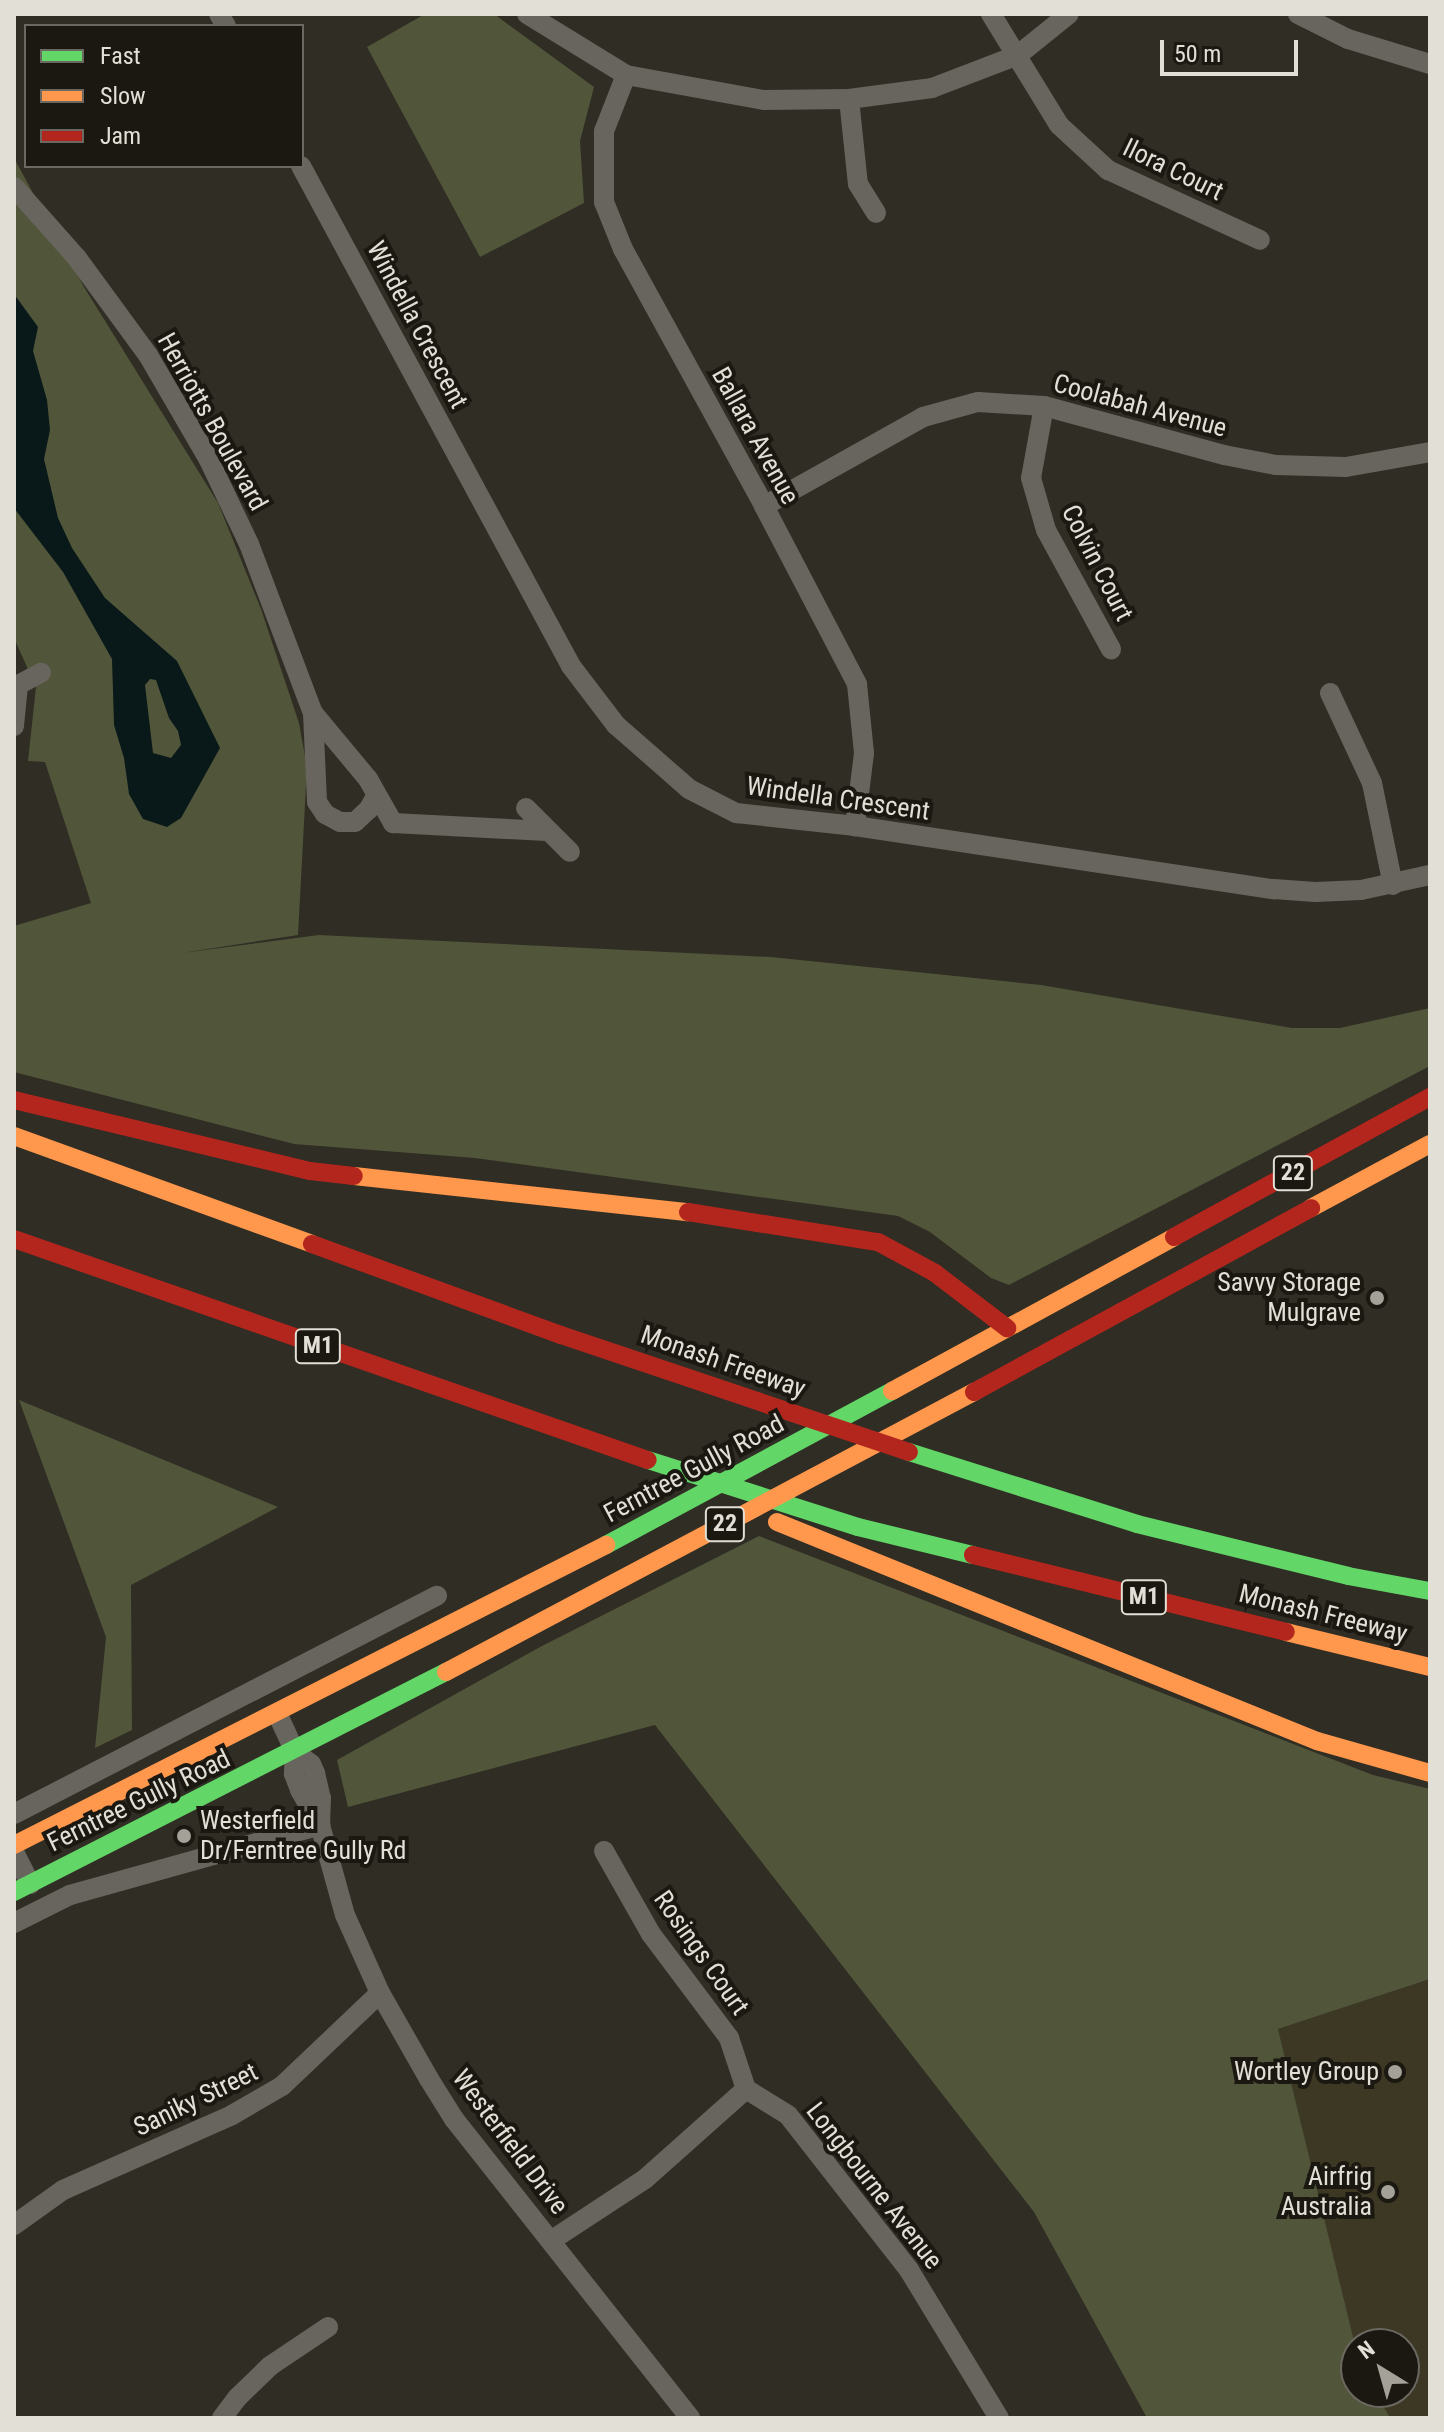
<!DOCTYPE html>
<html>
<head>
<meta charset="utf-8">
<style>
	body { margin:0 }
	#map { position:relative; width:1444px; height:2432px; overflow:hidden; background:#2f2d24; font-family:"Roboto Condensed",sans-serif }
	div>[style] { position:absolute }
	.built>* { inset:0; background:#3d3823 }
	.green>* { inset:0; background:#515539 }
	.water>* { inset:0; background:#091919 }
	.street>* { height:20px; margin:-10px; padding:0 10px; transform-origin:10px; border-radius:10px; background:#67655e }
	.fast>* { height:18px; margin:-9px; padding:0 9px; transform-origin:9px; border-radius:9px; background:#63d668 }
	.slow>* { height:18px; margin:-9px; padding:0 9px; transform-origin:9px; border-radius:9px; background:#ff974d }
	.jam>* { height:18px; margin:-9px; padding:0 9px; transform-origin:9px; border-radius:9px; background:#b3261e }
	.dots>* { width:22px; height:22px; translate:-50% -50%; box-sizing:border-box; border:4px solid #1a1811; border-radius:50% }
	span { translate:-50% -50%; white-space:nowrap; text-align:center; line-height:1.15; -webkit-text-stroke:8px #1a1811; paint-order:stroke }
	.shield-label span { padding:2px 6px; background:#1a1811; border:2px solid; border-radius:6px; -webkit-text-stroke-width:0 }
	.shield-label { font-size:24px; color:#e2e0d6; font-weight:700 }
	.street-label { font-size:26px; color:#e2e0d6 }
	.poi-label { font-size:26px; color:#e2e0d6 }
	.right { translate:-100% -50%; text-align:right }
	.left { translate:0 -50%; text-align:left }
	.frame { position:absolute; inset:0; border:16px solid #e2e0d6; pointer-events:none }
	.legend { position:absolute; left:24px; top:24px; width:280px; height:144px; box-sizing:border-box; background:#1a1811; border:2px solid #6a6860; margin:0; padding:10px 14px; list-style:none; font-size:24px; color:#e2e0d6 }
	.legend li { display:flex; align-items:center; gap:16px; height:40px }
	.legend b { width:40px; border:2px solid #6a6860 }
	.north { position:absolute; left:1340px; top:2328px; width:80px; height:80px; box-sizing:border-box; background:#1a1811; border:2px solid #6a6860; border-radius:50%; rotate:323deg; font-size:22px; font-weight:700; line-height:32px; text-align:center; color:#e2e0d6 }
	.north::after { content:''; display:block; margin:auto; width:28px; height:36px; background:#a3a198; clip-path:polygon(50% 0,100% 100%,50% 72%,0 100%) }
	.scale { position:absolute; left:1160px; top:40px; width:138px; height:36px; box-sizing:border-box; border:4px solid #e2e0d6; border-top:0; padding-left:10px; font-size:24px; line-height:28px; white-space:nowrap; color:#e2e0d6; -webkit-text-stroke:6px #1a1811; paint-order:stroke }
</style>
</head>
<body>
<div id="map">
	<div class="built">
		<i style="clip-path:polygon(1430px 1979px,1430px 2418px,1384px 2418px,1388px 2416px,1375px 2392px,1404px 2392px,1404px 2344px,1356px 2344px,1356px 2349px,1278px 2029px)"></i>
	</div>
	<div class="green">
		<i style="clip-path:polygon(425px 14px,494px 14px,594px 87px,580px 141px,584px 203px,480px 257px,367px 47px)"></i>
		<i style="clip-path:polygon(14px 158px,84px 287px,218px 503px,261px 609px,299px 723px,307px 767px,298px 935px,182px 953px,319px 935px,771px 957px,1041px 985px,1292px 1028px,1340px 1028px,1430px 1008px,1430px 1066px,1009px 1285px,991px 1278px,930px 1232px,898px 1216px,475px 1158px,294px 1144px,14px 1072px,14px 926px,91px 903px,45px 762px,28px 761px,36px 687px,14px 638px)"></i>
		<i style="clip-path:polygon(19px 1400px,278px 1507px,131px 1585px,132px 1730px,95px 1748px,106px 1637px)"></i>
		<i style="clip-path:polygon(759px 1536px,1373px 1775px,1430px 1789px,1430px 1979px,1278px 2029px,1356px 2349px,1356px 2392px,1375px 2392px,1389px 2416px,1147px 2418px,1034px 2212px,655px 1725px,348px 1807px,337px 1760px,540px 1647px)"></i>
	</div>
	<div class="water">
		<i style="clip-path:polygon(evenodd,14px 294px,38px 327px,33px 351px,47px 400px,50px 430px,44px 459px,58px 518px,72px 548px,105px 598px,177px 661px,220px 748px,181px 818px,167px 827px,143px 819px,129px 794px,124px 758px,114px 725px,112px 659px,63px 572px,14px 508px,14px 294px,150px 679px,156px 680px,169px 718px,178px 731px,181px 745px,171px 758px,153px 753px,145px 685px,150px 679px)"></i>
	</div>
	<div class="street">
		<i style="left:219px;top:14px;width:14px;rotate:60deg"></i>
		<i style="left:527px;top:14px;width:116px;rotate:31.6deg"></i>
		<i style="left:626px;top:75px;width:140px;rotate:10.3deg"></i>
		<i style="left:764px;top:100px;width:85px;rotate:-0.7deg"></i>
		<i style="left:849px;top:99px;width:84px;rotate:-7.5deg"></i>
		<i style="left:932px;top:88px;width:92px;rotate:-21deg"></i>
		<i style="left:1018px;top:55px;width:65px;rotate:-38.8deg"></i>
		<i style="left:991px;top:14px;width:130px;rotate:58.5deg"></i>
		<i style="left:1059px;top:125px;width:67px;rotate:42.6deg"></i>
		<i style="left:1108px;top:170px;width:167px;rotate:24.7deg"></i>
		<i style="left:1298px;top:14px;width:56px;rotate:26.6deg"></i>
		<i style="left:1348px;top:39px;width:86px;rotate:17deg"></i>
		<i style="left:626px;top:75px;width:60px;rotate:111.4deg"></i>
		<i style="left:604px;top:131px;width:71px;rotate:90deg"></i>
		<i style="left:604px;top:202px;width:51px;rotate:68deg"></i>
		<i style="left:623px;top:249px;width:293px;rotate:61.2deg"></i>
		<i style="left:764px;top:506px;width:201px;rotate:62.4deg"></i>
		<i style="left:857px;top:684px;width:69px;rotate:84.2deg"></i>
		<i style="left:864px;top:753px;width:74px;rotate:97deg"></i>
		<i style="left:849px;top:99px;width:85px;rotate:84deg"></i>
		<i style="left:858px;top:184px;width:34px;rotate:58deg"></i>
		<i style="left:301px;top:166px;width:568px;rotate:61.63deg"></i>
		<i style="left:571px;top:666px;width:74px;rotate:52.7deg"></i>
		<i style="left:616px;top:725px;width:97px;rotate:41.2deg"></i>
		<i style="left:689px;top:789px;width:53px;rotate:27.1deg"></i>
		<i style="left:736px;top:813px;width:120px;rotate:6.2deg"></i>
		<i style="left:855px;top:826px;width:424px;rotate:8.6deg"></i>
		<i style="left:1274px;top:889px;width:41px;rotate:4.2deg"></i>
		<i style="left:1315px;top:892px;width:46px;rotate:-2.5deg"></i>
		<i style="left:1361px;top:890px;width:71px;rotate:-12.3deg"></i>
		<i style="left:14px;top:187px;width:95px;rotate:48.4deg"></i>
		<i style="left:77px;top:258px;width:120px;rotate:53.8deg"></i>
		<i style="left:148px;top:355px;width:119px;rotate:59.8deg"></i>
		<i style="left:208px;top:458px;width:95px;rotate:64.5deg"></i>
		<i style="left:249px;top:544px;width:181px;rotate:69.3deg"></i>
		<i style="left:313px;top:713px;width:86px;rotate:50.2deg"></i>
		<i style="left:368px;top:779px;width:51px;rotate:60.4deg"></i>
		<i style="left:393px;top:823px;width:154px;rotate:3deg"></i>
		<i style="left:1044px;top:406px;width:73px;rotate:100.2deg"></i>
		<i style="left:1031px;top:478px;width:54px;rotate:73.9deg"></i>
		<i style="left:1046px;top:530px;width:136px;rotate:61.4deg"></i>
		<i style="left:764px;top:506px;width:182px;rotate:-29.2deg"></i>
		<i style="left:923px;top:417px;width:57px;rotate:-15.3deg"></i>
		<i style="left:978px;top:402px;width:66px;rotate:3.5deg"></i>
		<i style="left:1044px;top:406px;width:187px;rotate:15.2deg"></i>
		<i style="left:1224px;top:455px;width:53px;rotate:10.9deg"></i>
		<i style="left:1276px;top:465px;width:70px;rotate:1.6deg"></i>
		<i style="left:1346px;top:467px;width:85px;rotate:-10.1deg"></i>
		<i style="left:1330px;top:693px;width:99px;rotate:65deg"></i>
		<i style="left:1372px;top:783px;width:104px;rotate:78.4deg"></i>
		<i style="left:313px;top:713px;width:89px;rotate:87.4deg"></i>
		<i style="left:317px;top:802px;width:14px;rotate:56deg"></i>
		<i style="left:325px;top:814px;width:17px;rotate:28deg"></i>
		<i style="left:340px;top:822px;width:15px"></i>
		<i style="left:355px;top:822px;width:19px;rotate:-43deg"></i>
		<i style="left:369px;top:809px;width:15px;rotate:-62deg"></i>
		<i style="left:14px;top:726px;width:41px;rotate:-84.4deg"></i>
		<i style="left:18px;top:685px;width:26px;rotate:-28deg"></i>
		<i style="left:526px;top:808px;width:62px;rotate:45deg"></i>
		<i style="left:277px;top:1713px;width:43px;rotate:65.2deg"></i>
		<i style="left:295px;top:1752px;width:22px;rotate:93deg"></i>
		<i style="left:294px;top:1774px;width:17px;rotate:69deg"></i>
		<i style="left:300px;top:1790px;width:40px;rotate:60.3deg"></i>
		<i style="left:295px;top:1752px;width:20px;rotate:37deg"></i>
		<i style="left:311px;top:1764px;width:10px;rotate:66deg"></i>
		<i style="left:315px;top:1773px;width:26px;rotate:77deg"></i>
		<i style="left:321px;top:1798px;width:27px;rotate:92deg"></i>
		<i style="left:320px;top:1825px;width:93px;rotate:74.5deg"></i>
		<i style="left:345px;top:1915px;width:85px;rotate:65.8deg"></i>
		<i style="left:380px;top:1993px;width:99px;rotate:60.3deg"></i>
		<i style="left:429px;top:2079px;width:47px;rotate:58deg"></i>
		<i style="left:454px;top:2119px;width:381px;rotate:51.7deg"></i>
		<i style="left:14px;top:1814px;width:476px;rotate:-27.3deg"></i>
		<i style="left:604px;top:1851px;width:95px;rotate:60.5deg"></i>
		<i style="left:651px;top:1934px;width:130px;rotate:53.1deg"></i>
		<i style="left:729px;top:2038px;width:54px;rotate:71.6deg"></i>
		<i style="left:14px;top:1852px;width:36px;rotate:63deg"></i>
		<i style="left:14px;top:1923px;width:63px;rotate:-26.6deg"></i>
		<i style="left:70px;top:1895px;width:260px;rotate:-15.6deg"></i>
		<i style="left:746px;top:2089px;width:49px;rotate:31.8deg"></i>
		<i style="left:788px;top:2115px;width:197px;rotate:52deg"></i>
		<i style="left:909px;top:2270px;width:173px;rotate:58.7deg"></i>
		<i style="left:14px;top:2225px;width:60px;rotate:-35.5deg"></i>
		<i style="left:63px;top:2190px;width:185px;rotate:-23.9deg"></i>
		<i style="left:232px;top:2115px;width:58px;rotate:-30.1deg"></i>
		<i style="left:282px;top:2086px;width:135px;rotate:-43.5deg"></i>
		<i style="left:552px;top:2240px;width:111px;rotate:-33.3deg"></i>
		<i style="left:645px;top:2179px;width:135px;rotate:-41.7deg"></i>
		<i style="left:222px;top:2418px;width:25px;rotate:-53deg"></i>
		<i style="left:237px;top:2398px;width:46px;rotate:-44.1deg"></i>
		<i style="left:270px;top:2366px;width:70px;rotate:-33.9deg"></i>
	</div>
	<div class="fast">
		<i style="left:909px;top:1452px;width:239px;rotate:17.5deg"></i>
		<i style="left:1137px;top:1524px;width:217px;rotate:13.8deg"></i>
		<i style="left:1348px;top:1576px;width:83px;rotate:10.4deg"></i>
		<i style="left:648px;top:1460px;width:220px;rotate:17.7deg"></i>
		<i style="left:858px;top:1527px;width:118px;rotate:13.7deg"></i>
		<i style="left:606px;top:1545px;width:325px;rotate:-28.3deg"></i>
		<i style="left:14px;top:1892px;width:485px;rotate:-27deg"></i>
	</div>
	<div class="slow">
		<i style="left:14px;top:1136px;width:317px;rotate:19.9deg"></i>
		<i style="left:354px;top:1176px;width:336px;rotate:6.2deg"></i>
		<i style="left:1311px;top:1208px;width:135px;rotate:-28.3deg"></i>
		<i style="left:892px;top:1391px;width:321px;rotate:-28.6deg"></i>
		<i style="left:777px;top:1522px;width:583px;rotate:22.08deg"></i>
		<i style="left:1317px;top:1741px;width:117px;rotate:15.8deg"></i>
		<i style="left:1286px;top:1632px;width:148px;rotate:13.7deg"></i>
		<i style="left:446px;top:1672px;width:598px;rotate:-27.94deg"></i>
		<i style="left:14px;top:1845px;width:664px;rotate:-26.87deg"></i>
	</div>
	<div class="jam">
		<i style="left:14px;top:1100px;width:304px;rotate:13.5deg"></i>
		<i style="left:310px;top:1171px;width:44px;rotate:6.5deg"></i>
		<i style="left:688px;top:1212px;width:192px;rotate:9deg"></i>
		<i style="left:878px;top:1242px;width:65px;rotate:28.5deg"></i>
		<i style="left:935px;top:1273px;width:91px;rotate:37.4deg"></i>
		<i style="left:1174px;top:1237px;width:292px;rotate:-28.7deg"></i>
		<i style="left:14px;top:1239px;width:671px;rotate:19.22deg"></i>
		<i style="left:312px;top:1244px;width:265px;rotate:20.1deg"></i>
		<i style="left:561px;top:1335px;width:367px;rotate:18.6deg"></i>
		<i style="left:974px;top:1392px;width:384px;rotate:-28.6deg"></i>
		<i style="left:973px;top:1555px;width:322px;rotate:13.8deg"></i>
	</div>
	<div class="dots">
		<i style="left:1377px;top:1298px;background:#a3a198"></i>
		<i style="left:184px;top:1836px;background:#a3a198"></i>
		<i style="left:1395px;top:2072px;background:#a3a198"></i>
		<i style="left:1388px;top:2192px;background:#a3a198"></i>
	</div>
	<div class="shield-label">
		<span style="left:1293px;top:1173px">22</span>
		<span style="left:318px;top:1346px">M1</span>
		<span style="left:725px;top:1524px">22</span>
		<span style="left:1144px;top:1597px">M1</span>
	</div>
	<div class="street-label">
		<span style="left:1173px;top:170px;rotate:26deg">Ilora Court</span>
		<span style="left:417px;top:325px;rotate:62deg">Windella Crescent</span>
		<span style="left:1140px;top:406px;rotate:15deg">Coolabah Avenue</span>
		<span style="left:212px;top:422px;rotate:61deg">Herriotts Boulevard</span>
		<span style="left:755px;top:436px;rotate:61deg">Ballara Avenue</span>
		<span style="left:1097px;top:563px;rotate:63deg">Colvin Court</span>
		<span style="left:838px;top:799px;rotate:8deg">Windella Crescent</span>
		<span style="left:723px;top:1362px;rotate:19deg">Monash Freeway</span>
		<span style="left:694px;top:1469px;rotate:-28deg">Ferntree Gully Road</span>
		<span style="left:1323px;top:1614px;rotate:14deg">Monash Freeway</span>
		<span style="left:139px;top:1801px;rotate:-26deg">Ferntree Gully Road</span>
		<span style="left:701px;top:1953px;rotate:55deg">Rosings Court</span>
		<span style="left:196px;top:2100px;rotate:-26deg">Saniky Street</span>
		<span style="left:510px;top:2142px;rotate:53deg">Westerfield Drive</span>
		<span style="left:874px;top:2186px;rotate:52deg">Longbourne Avenue</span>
	</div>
	<div class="poi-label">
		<span class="right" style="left:1361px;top:1298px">Savvy Storage<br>Mulgrave</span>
		<span class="left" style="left:200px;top:1836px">Westerfield<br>Dr/Ferntree Gully Rd</span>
		<span class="right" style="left:1379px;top:2072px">Wortley Group</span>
		<span class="right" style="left:1372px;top:2192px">Airfrig<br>Australia</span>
	</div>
	<div class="frame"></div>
	<ul class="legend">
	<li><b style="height:10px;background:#63d668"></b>Fast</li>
	<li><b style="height:10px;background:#ff974d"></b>Slow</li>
	<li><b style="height:10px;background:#b3261e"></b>Jam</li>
	</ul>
	<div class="north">N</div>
	<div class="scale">50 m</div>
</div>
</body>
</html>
